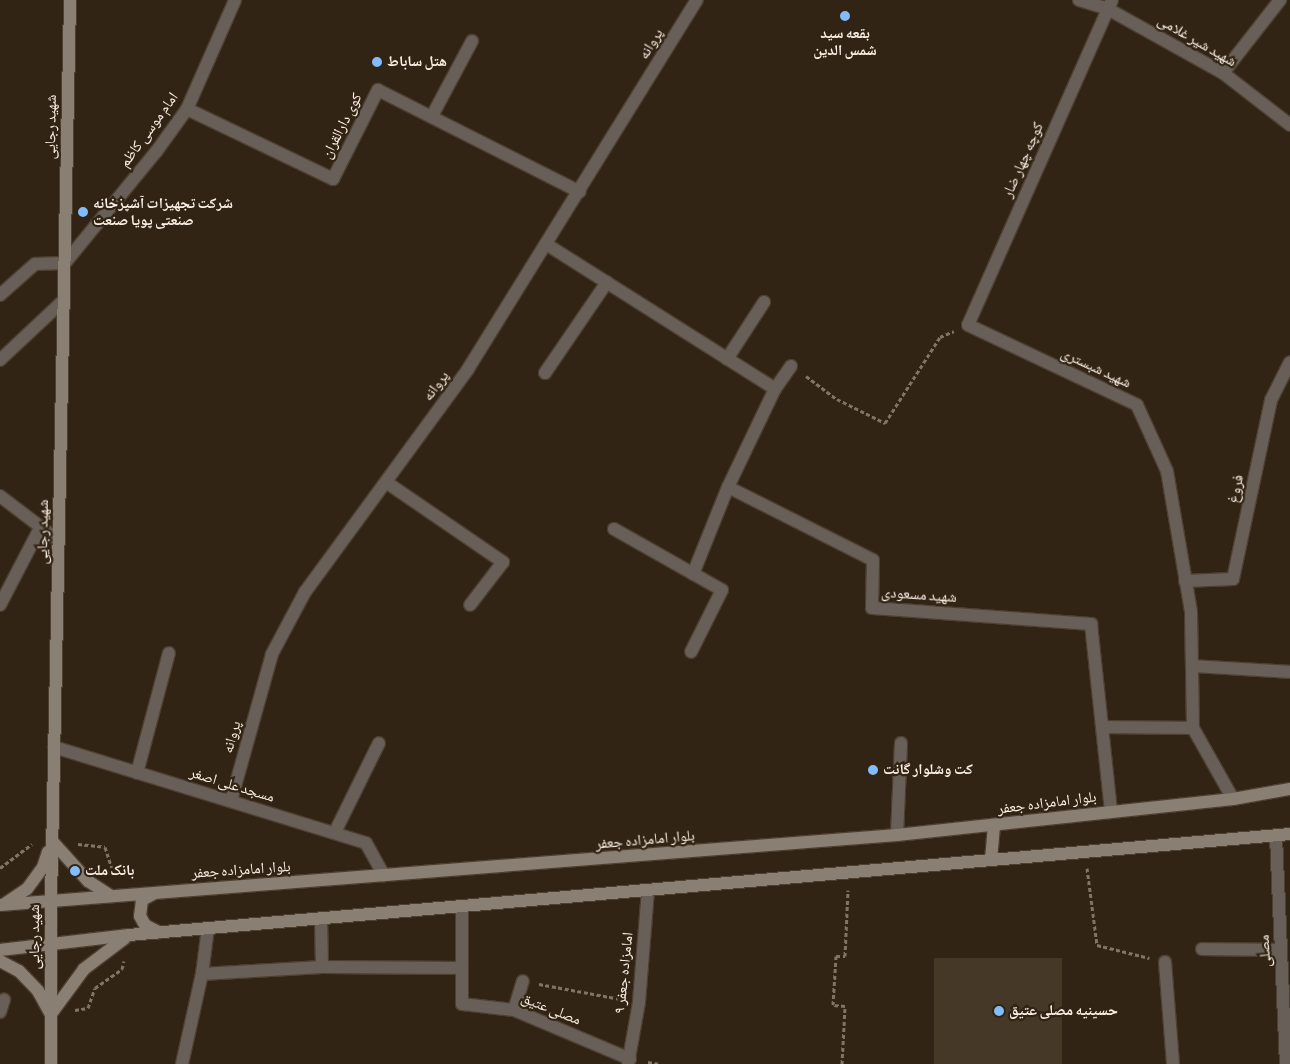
<!DOCTYPE html>
<html>
<head>
<meta charset="utf-8">
<style>
	body { margin:0 }
	#map { position:relative; width:1290px; height:1064px; overflow:hidden; background:#322414; font-family:"Sofia Sans Condensed","Noto Naskh Arabic",sans-serif }
	div>[style] { position:absolute }
	.building>* { inset:0; background:#463827; transform-origin:0 0 }
	.path>* { height:3px; margin-top:-1.5px; transform-origin:0; background:repeating-linear-gradient(90deg,#807466 0 4px,transparent 0 6.5px) }
	.roads { filter:drop-shadow(1px 0 #4e4031) drop-shadow(-1px 0 #4e4031) drop-shadow(0 1px #4e4031) drop-shadow(0 -1px #4e4031) }
	.lane>* { height:12px; margin:-6px; padding:0 6px; transform-origin:6px; border-radius:6px; background:#675f58 }
	.street>* { height:12px; margin:-6px; padding:0 6px; transform-origin:6px; border-radius:6px; background:#675f58 }
	.secondary>* { height:12px; margin:-6px; padding:0 6px; transform-origin:6px; border-radius:6px; background:#8a7f73 }
	.dots>* { width:14px; height:14px; translate:-50% -50%; box-sizing:border-box; border:2px solid #322414; border-radius:50% }
	span { translate:-50% -50%; white-space:nowrap; text-align:center; line-height:1.15; -webkit-text-stroke:4.5px #322414; paint-order:stroke }
	.poi-label { font-size:15px; color:#f8efe5; font-weight:700 }
	.left { translate:0 -50%; text-align:left }
	.street-label { font-size:15px; color:#f8efe5 }
</style>
</head>
<body>
<div id="map">
	<div class="building">
		<i style="left:934px;top:958px;width:128px;height:106px"></i>
	</div>
	<div class="path">
		<i style="left:806px;top:376px;width:39px;rotate:37deg"></i>
		<i style="left:837px;top:399px;width:54px;rotate:26.6deg"></i>
		<i style="left:885px;top:423px;width:102px;rotate:-57.4deg"></i>
		<i style="left:940px;top:337px;width:15px;rotate:-23deg"></i>
		<i style="left:78px;top:844px;width:27px;rotate:6deg"></i>
		<i style="left:105px;top:847px;width:32px;rotate:72deg"></i>
		<i style="left:0;top:868px;width:40px;rotate:-37deg"></i>
		<i style="left:1087px;top:868px;width:78px;rotate:82.6deg"></i>
		<i style="left:1097px;top:945px;width:54px;rotate:14deg"></i>
		<i style="left:539px;top:984px;width:83px;rotate:10.4deg"></i>
		<i style="left:75px;top:1010px;width:13px;rotate:-9deg"></i>
		<i style="left:88px;top:1008px;width:21px;rotate:-71deg"></i>
		<i style="left:95px;top:988px;width:33px;rotate:-35deg"></i>
		<i style="left:122px;top:969px;width:8px;rotate:-76deg"></i>
		<i style="left:648px;top:1062px;width:12px;rotate:9deg"></i>
		<i style="left:842px;top:1064px;width:58px;rotate:-87deg"></i>
		<i style="left:845px;top:1006px;width:12px;rotate:-175deg"></i>
		<i style="left:833px;top:1005px;width:49px;rotate:-86.5deg"></i>
		<i style="left:836px;top:956px;width:9px"></i>
		<i style="left:845px;top:956px;width:66px;rotate:-87.4deg"></i>
	</div>
	<div class="roads">
		<div class="lane">
			<i style="left:321px;top:918px;width:49px;rotate:88.8deg"></i>
			<i style="left:208px;top:928px;width:46px;rotate:97.4deg"></i>
			<i style="left:202px;top:974px;width:120px;rotate:-3.3deg"></i>
			<i style="left:322px;top:967px;width:140px;rotate:0.4deg"></i>
			<i style="left:462px;top:968px;width:62px;rotate:-90deg"></i>
			<i style="left:462px;top:968px;width:36px;rotate:90deg"></i>
			<i style="left:462px;top:1004px;width:52px;rotate:6.6deg"></i>
			<i style="left:514px;top:1010px;width:30px;rotate:-73deg"></i>
			<i style="left:182px;top:1064px;width:92px;rotate:-77.5deg"></i>
		</div>
		<div class="street">
			<i style="left:1079px;top:0;width:30px;rotate:17deg"></i>
			<i style="left:1108px;top:9px;width:132px;rotate:29.1deg"></i>
			<i style="left:1223px;top:73px;width:85px;rotate:37.8deg"></i>
			<i style="left:1112px;top:0;width:355px;rotate:113.9deg"></i>
			<i style="left:968px;top:325px;width:187px;rotate:25.3deg"></i>
			<i style="left:1137px;top:405px;width:72px;rotate:65.6deg"></i>
			<i style="left:1167px;top:471px;width:143px;rotate:80.3deg"></i>
			<i style="left:1191px;top:612px;width:116px;rotate:89deg"></i>
			<i style="left:1193px;top:728px;width:81px;rotate:60.6deg"></i>
			<i style="left:1223px;top:73px;width:93px;rotate:-52deg"></i>
			<i style="left:187px;top:109px;width:162px;rotate:25.6deg"></i>
			<i style="left:333px;top:179px;width:100px;rotate:-63.2deg"></i>
			<i style="left:378px;top:90px;width:226px;rotate:26.8deg"></i>
			<i style="left:432px;top:116px;width:85px;rotate:-61.9deg"></i>
			<i style="left:546px;top:244px;width:271px;rotate:32.3deg"></i>
			<i style="left:0;top:295px;width:47px;rotate:-41.5deg"></i>
			<i style="left:35px;top:264px;width:30px;rotate:-2deg"></i>
			<i style="left:65px;top:263px;width:144px;rotate:-50.7deg"></i>
			<i style="left:156px;top:152px;width:53px;rotate:-54.2deg"></i>
			<i style="left:187px;top:109px;width:119px;rotate:-66.2deg"></i>
			<i style="left:727px;top:359px;width:68px;rotate:-57deg"></i>
			<i style="left:0;top:360px;width:88px;rotate:-43.2deg"></i>
			<i style="left:545px;top:373px;width:110px;rotate:-55.7deg"></i>
			<i style="left:386px;top:482px;width:142px;rotate:34.4deg"></i>
			<i style="left:503px;top:562px;width:54px;rotate:127.5deg"></i>
			<i style="left:728px;top:487px;width:162px;rotate:26.7deg"></i>
			<i style="left:873px;top:560px;width:48px;rotate:91.2deg"></i>
			<i style="left:872px;top:608px;width:220px;rotate:4.2deg"></i>
			<i style="left:1091px;top:624px;width:189px;rotate:83.9deg"></i>
			<i style="left:0;top:496px;width:74px;rotate:37.3deg"></i>
			<i style="left:614px;top:529px;width:124px;rotate:29.5deg"></i>
			<i style="left:722px;top:590px;width:69px;rotate:116.6deg"></i>
			<i style="left:693px;top:574px;width:94px;rotate:-68.1deg"></i>
			<i style="left:728px;top:487px;width:109px;rotate:-64.4deg"></i>
			<i style="left:775px;top:389px;width:28px;rotate:-55deg"></i>
			<i style="left:1185px;top:581px;width:48px;rotate:-2.4deg"></i>
			<i style="left:1233px;top:579px;width:183px;rotate:-78deg"></i>
			<i style="left:1271px;top:400px;width:42px;rotate:-63.4deg"></i>
			<i style="left:0;top:605px;width:87px;rotate:-62.5deg"></i>
			<i style="left:1192px;top:666px;width:98px;rotate:3.5deg"></i>
			<i style="left:1102px;top:727px;width:91px;rotate:0.6deg"></i>
			<i style="left:54px;top:747px;width:326px;rotate:17.1deg"></i>
			<i style="left:366px;top:843px;width:37px;rotate:61deg"></i>
			<i style="left:137px;top:773px;width:124px;rotate:-75.1deg"></i>
			<i style="left:231px;top:801px;width:153px;rotate:-74.4deg"></i>
			<i style="left:272px;top:654px;width:70px;rotate:-62deg"></i>
			<i style="left:305px;top:592px;width:276px;rotate:-53.8deg"></i>
			<i style="left:468px;top:369px;width:434px;rotate:-58.2deg"></i>
			<i style="left:335px;top:832px;width:99px;rotate:-63.7deg"></i>
			<i style="left:897px;top:835px;width:92px;rotate:-87.5deg"></i>
			<i style="left:1276px;top:836px;width:228px;rotate:87.5deg"></i>
			<i style="left:1202px;top:949px;width:79px;rotate:0.7deg"></i>
			<i style="left:1165px;top:962px;width:102px;rotate:85.5deg"></i>
			<i style="left:514px;top:1010px;width:126px;rotate:22.9deg"></i>
			<i style="left:0;top:1012px;width:13px;rotate:-72deg"></i>
			<i style="left:628px;top:1064px;width:63px;rotate:-79.9deg"></i>
			<i style="left:639px;top:1002px;width:112px;rotate:-85.4deg"></i>
		</div>
		<div class="secondary">
			<i style="left:52px;top:841px;width:54px;rotate:48deg"></i>
			<i style="left:88px;top:881px;width:27px;rotate:33deg"></i>
			<i style="left:991px;top:860px;width:34px;rotate:-85deg"></i>
			<i style="left:153px;top:894px;width:13px;rotate:151deg"></i>
			<i style="left:142px;top:900px;width:16px;rotate:97deg"></i>
			<i style="left:140px;top:916px;width:10px;rotate:61deg"></i>
			<i style="left:145px;top:925px;width:16px;rotate:27deg"></i>
			<i style="left:6px;top:903px;width:25px;rotate:-34deg"></i>
			<i style="left:27px;top:889px;width:27px;rotate:-54deg"></i>
			<i style="left:43px;top:867px;width:16px;rotate:-72deg"></i>
			<i style="left:0;top:905px;width:900px;rotate:-4.46deg"></i>
			<i style="left:897px;top:835px;width:338px;rotate:-6.1deg"></i>
			<i style="left:1233px;top:799px;width:58px;rotate:-10deg"></i>
			<i style="left:0;top:950px;width:130px;rotate:-6.6deg"></i>
			<i style="left:129px;top:935px;width:1165px;rotate:-4.97deg"></i>
			<i style="left:0;top:961px;width:21px;rotate:28deg"></i>
			<i style="left:19px;top:971px;width:28px;rotate:46deg"></i>
			<i style="left:38px;top:991px;width:26px;rotate:61deg"></i>
			<i style="left:51px;top:1014px;width:56px;rotate:-53.7deg"></i>
			<i style="left:84px;top:969px;width:51px;rotate:-37.1deg"></i>
			<i style="left:51px;top:1064px;width:163px;rotate:-90deg"></i>
			<i style="left:51px;top:901px;width:901px;rotate:-88.79deg"></i>
		</div>
	</div>
	<div class="dots">
		<i style="left:845px;top:16px;background:#81bdfa"></i>
		<i style="left:377px;top:62px;background:#81bdfa"></i>
		<i style="left:83px;top:212px;background:#81bdfa"></i>
		<i style="left:873px;top:770px;background:#81bdfa"></i>
		<i style="left:75px;top:871px;background:#81bdfa"></i>
		<i style="left:999px;top:1011px;background:#81bdfa"></i>
	</div>
	<div class="poi-label">
		<span style="left:845px;top:42px">بقعه سید<br>شمس الدین</span>
		<span class="left" style="left:387px;top:62px">هتل ساباط</span>
		<span class="left" style="left:93px;top:212px">شرکت تجهیزات آشپزخانه<br>صنعتی پویا صنعت</span>
		<span class="left" style="left:883px;top:770px">کت وشلوار گانت</span>
		<span class="left" style="left:85px;top:871px">بانک ملت</span>
		<span class="left" style="left:1009px;top:1011px">حسینیه مصلی عتیق</span>
	</div>
	<div class="street-label">
		<span style="left:1197px;top:41px;rotate:30deg">شهید شیر غلامی</span>
		<span style="left:651px;top:44px;rotate:-59deg">پروانه</span>
		<span style="left:342px;top:126px;rotate:-63deg">کوی دارالقران</span>
		<span style="left:51px;top:127px;rotate:-89deg">شهید رجایی</span>
		<span style="left:149px;top:130px;rotate:-54deg">امام موسی کاظم</span>
		<span style="left:1023px;top:160px;rotate:-66deg">کوچه چهار ضار</span>
		<span style="left:1096px;top:368px;rotate:25deg">شهید شبستری</span>
		<span style="left:436px;top:386px;rotate:-54deg">پروانه</span>
		<span style="left:1236px;top:489px;rotate:-78deg">فروغ</span>
		<span style="left:43px;top:532px;rotate:-89deg">شهید رجایی</span>
		<span style="left:919px;top:595px;rotate:4deg">شهید مسعودی</span>
		<span style="left:232px;top:737px;rotate:-74deg">پروانه</span>
		<span style="left:232px;top:785px;rotate:17deg">مسجد علی اصغر</span>
		<span style="left:1047px;top:803px;rotate:-7deg">بلوار امامزاده جعفر</span>
		<span style="left:645px;top:840px;rotate:-5deg">بلوار امامزاده جعفر</span>
		<span style="left:241px;top:870px;rotate:-4deg">بلوار امامزاده جعفر</span>
		<span style="left:35px;top:937px;rotate:-90deg">شهید رجایی</span>
		<span style="left:1265px;top:951px;rotate:-93deg">مصلی</span>
		<span style="left:624px;top:973px;rotate:-84deg">امامزاده جعفر ۹</span>
		<span style="left:551px;top:1009px;rotate:22deg">مصلی عتیق</span>
	</div>
</div>
</body>
</html>
